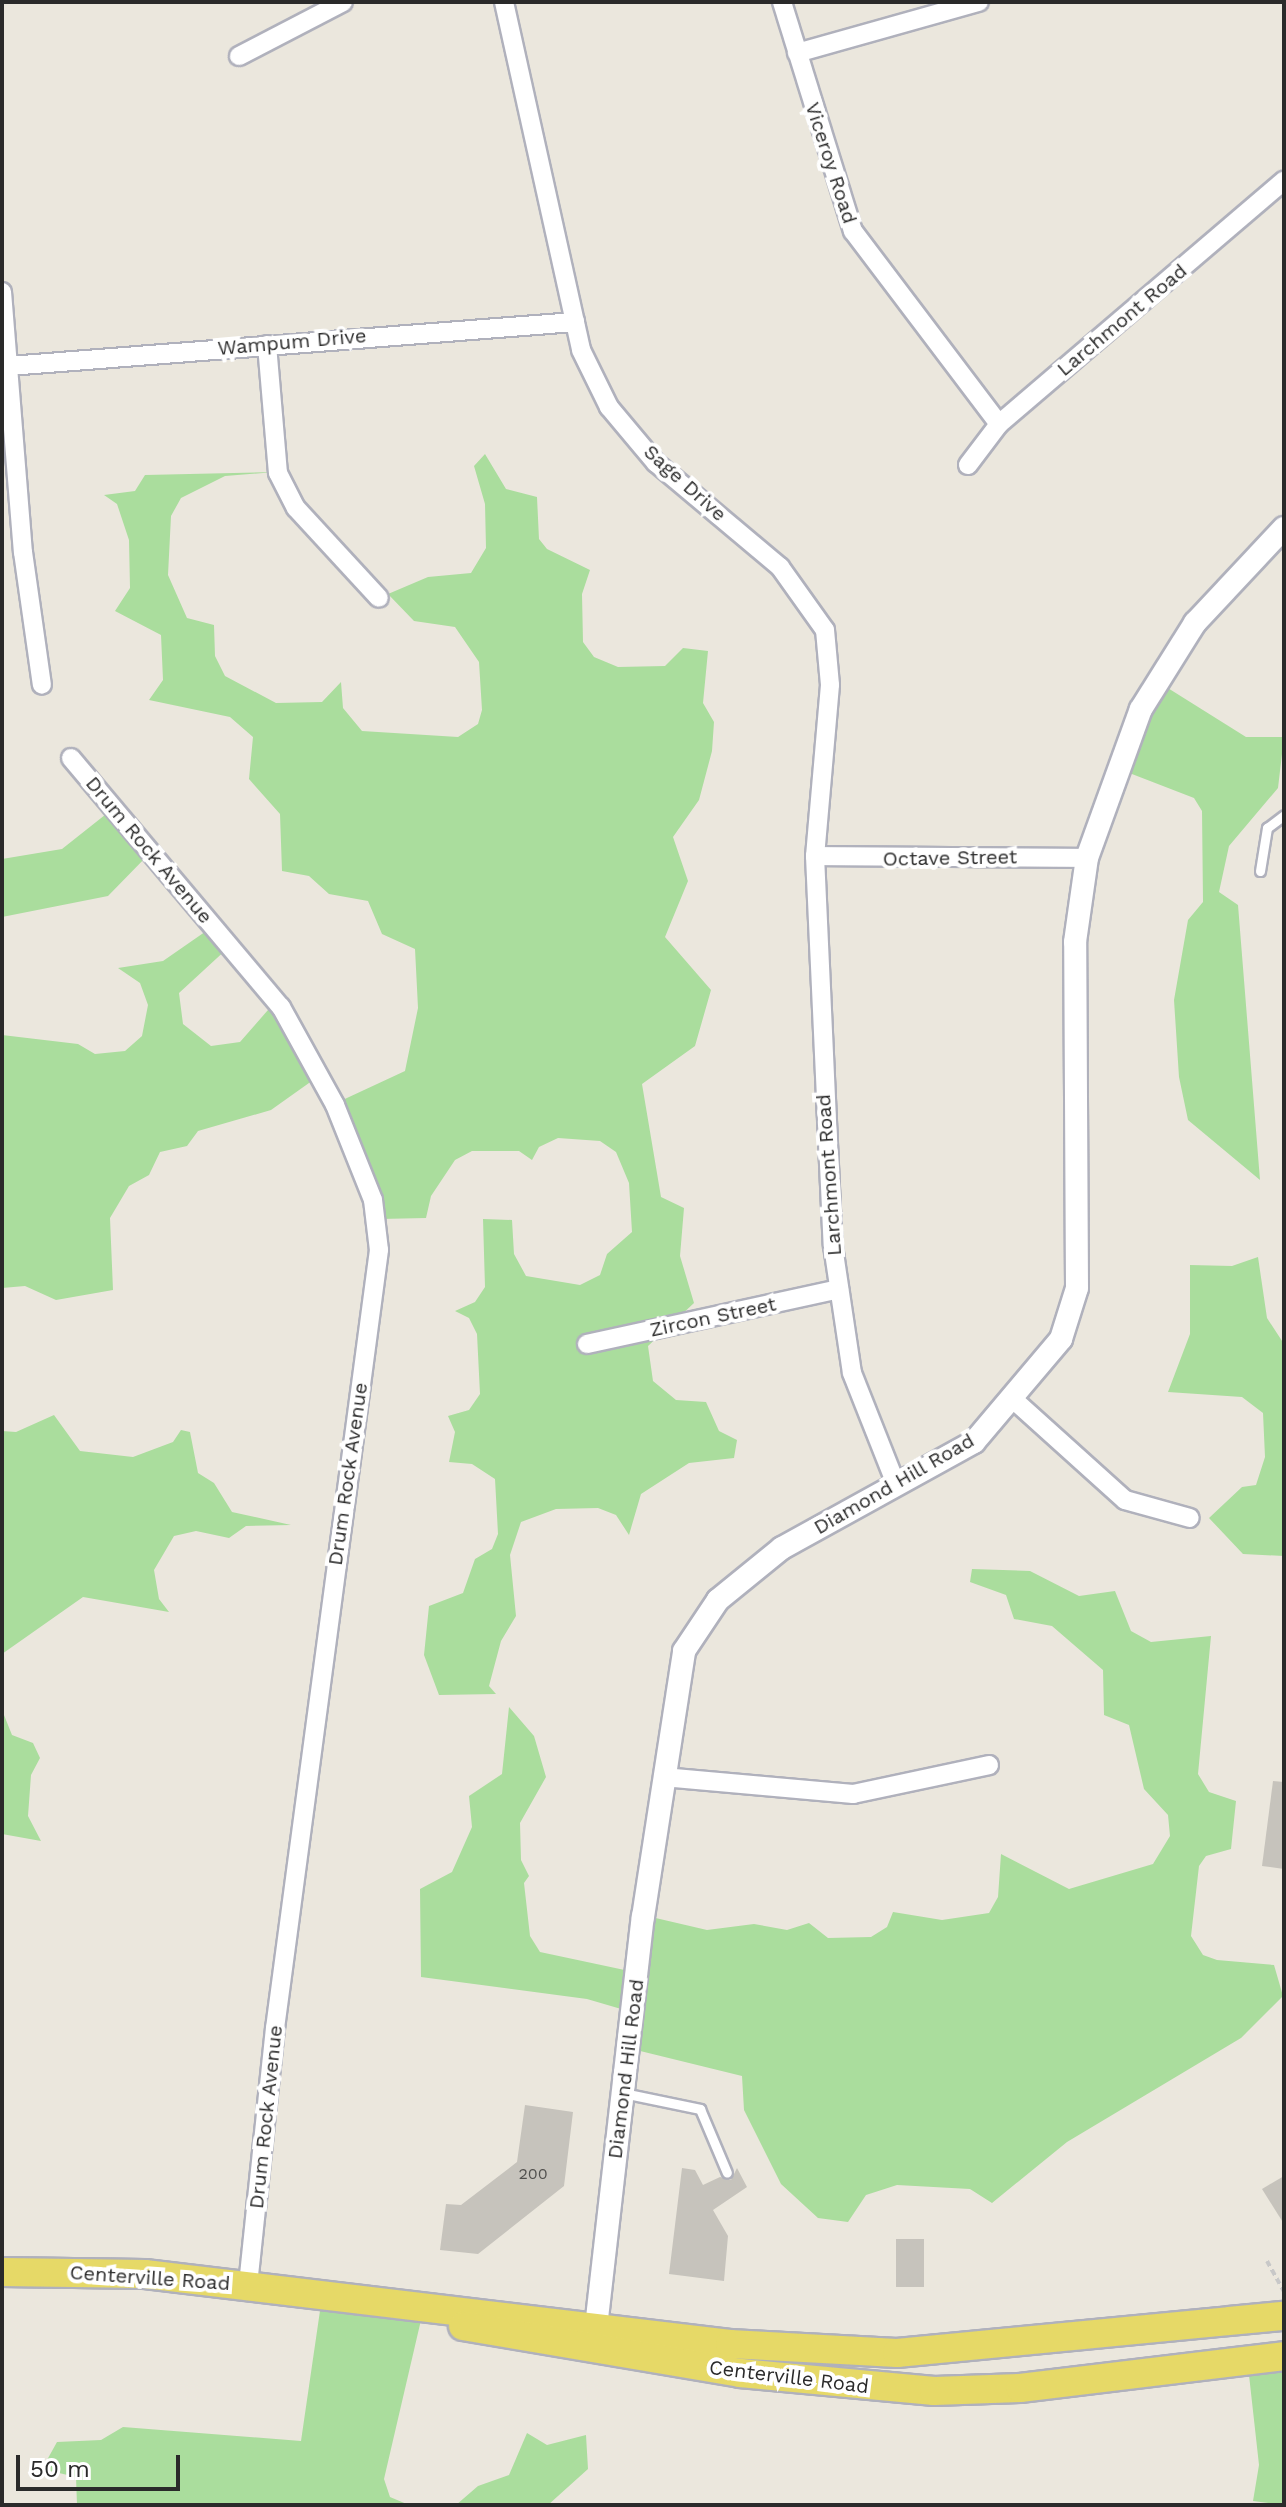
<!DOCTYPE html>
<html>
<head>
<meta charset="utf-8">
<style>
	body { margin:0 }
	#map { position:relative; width:1286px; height:2507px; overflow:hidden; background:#ebe7dd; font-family:"Work Sans",sans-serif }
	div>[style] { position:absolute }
	.green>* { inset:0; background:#aadd9d }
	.building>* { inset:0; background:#c6c3bc; transform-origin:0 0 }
	.path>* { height:4px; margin-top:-2px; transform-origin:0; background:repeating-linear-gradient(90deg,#c8c8c8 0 6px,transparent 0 10px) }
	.roads { filter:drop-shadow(2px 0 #b0b1bc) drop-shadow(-2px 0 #b0b1bc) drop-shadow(0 2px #b0b1bc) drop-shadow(0 -2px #b0b1bc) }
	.service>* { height:9px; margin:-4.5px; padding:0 4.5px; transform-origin:4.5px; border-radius:4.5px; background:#fff }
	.minor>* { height:18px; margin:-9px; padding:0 9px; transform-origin:9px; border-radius:9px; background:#fff }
	.tertiary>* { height:22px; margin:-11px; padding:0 11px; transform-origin:11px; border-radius:11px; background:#fff }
	.primary>* { height:28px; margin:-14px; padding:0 14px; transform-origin:14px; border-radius:14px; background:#e6d967 }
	span { translate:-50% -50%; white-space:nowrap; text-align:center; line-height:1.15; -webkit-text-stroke:8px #fff; paint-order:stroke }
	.number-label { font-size:16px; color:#51504e }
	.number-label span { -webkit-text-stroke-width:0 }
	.street-label { font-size:20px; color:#2a2a2a }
	.frame { position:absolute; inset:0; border:4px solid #2a2a2a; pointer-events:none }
	.scale { position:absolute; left:16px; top:2455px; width:164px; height:36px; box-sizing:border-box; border:4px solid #2a2a2a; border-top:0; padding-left:10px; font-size:24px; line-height:28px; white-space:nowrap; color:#2a2a2a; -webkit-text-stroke:6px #fff; paint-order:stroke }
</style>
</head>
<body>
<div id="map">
	<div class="green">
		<i style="clip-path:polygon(485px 454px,506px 489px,537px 497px,539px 539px,547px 549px,590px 570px,582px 594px,583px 642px,594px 657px,618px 667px,665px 666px,683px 648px,708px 651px,703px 703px,714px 722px,712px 751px,699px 800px,673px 837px,688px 881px,665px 937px,711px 990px,695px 1046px,642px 1084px,661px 1197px,684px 1208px,680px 1256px,694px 1303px,648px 1346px,653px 1381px,676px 1400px,706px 1402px,719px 1431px,737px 1440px,734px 1458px,689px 1463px,641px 1494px,629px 1535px,616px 1515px,598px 1508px,556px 1509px,521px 1522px,510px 1555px,516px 1616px,501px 1641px,489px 1686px,496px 1694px,439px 1695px,424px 1655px,429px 1606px,463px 1593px,475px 1559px,492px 1549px,498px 1534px,495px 1479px,472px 1464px,449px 1462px,455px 1432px,448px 1416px,469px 1410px,480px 1394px,477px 1334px,469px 1318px,455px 1311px,475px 1302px,485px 1287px,483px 1219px,512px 1220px,514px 1254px,526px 1276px,580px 1285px,600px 1275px,607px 1254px,632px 1232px,629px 1183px,616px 1152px,600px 1141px,558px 1138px,539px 1147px,532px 1160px,519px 1151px,472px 1151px,455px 1160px,431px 1196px,426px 1218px,380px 1219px,334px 1104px,405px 1071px,418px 1008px,415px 949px,382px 934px,368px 901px,329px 894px,309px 876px,282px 871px,280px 814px,249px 779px,253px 737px,230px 717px,149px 700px,163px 680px,161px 635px,115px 611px,130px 588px,129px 540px,117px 504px,104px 495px,135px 491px,145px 475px,275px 472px,225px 476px,181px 498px,171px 516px,168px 575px,187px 618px,214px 625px,215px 656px,225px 676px,276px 703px,322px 702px,341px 682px,343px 708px,362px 731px,458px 737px,478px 724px,482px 710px,479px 662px,455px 627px,414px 621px,388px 594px,428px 577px,471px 573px,486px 548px,485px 504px,474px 466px)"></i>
		<i style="clip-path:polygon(1163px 685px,1246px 737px,1284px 737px,1278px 788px,1229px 846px,1219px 892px,1238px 905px,1260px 1180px,1188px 1120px,1179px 1077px,1174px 1000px,1188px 920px,1203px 902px,1202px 811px,1194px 798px,1119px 769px)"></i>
		<i style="clip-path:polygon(115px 807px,149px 854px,108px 896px,2px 917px,2px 859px,62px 849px)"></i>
		<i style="clip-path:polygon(212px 927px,229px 947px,179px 993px,183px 1024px,211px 1046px,240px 1042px,275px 1002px,316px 1078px,271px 1110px,198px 1131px,187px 1146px,160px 1152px,149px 1175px,129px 1186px,110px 1218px,113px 1290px,56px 1300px,25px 1286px,2px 1288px,2px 1035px,78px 1044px,95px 1054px,125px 1051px,142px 1036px,148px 1005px,140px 983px,118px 968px,163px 961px)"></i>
		<i style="clip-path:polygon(1258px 1257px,1267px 1318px,1284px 1344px,1284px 1556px,1243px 1554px,1209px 1518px,1242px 1487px,1256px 1485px,1265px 1457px,1263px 1413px,1242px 1397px,1168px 1392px,1190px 1334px,1190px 1265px,1232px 1266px)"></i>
		<i style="clip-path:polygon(54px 1415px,80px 1451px,133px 1457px,173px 1442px,181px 1430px,190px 1432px,198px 1473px,214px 1483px,232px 1512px,291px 1525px,246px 1526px,229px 1538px,196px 1531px,174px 1536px,154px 1570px,159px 1599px,169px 1612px,83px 1597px,2px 1654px,2px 1431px,16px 1432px)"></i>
		<i style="clip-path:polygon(972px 1569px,1030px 1571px,1079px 1596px,1115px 1591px,1131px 1631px,1151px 1642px,1211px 1636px,1198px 1774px,1209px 1792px,1236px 1801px,1231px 1849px,1206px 1856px,1199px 1866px,1191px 1936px,1203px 1955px,1217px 1960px,1274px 1965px,1283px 1996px,1241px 2038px,1067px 2142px,992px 2203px,970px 2189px,897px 2185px,866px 2195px,848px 2222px,818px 2218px,781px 2184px,744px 2110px,742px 2076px,628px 2048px,628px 2011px,587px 1999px,421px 1977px,420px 1889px,452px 1872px,472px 1827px,469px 1796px,502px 1774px,509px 1707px,534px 1736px,546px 1777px,520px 1823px,521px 1860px,529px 1876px,524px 1883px,530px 1936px,540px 1952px,634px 1972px,647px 1916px,707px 1930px,754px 1924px,787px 1930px,809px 1923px,828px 1938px,871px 1937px,887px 1927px,893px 1912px,942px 1920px,989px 1913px,998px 1897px,1001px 1854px,1069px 1889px,1153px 1864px,1170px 1836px,1168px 1815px,1144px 1789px,1129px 1725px,1104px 1715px,1103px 1670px,1052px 1626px,1014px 1619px,1006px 1595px,970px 1582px)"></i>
		<i style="clip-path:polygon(2px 1710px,12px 1735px,33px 1743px,40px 1758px,31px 1775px,28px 1816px,41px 1841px,2px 1834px)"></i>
		<i style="clip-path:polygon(322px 2297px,421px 2320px,384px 2479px,390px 2497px,409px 2505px,77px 2505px,76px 2477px,42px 2469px,57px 2442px,101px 2440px,123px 2427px,301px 2441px)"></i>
		<i style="clip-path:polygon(1284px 2360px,1284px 2505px,1253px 2501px,1259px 2465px,1248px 2366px)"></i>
		<i style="clip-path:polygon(527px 2433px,547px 2445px,586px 2435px,588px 2469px,548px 2505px,456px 2505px,478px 2486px,509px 2475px)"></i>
	</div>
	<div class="building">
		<i style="clip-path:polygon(1273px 1781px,1284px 1782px,1284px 1869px,1262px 1866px)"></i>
		<i style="clip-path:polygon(525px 2105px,573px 2112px,564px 2186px,478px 2254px,440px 2250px,446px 2204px,461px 2205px,517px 2162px)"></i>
		<i style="clip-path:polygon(682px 2168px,695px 2170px,703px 2185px,720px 2177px,731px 2180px,737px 2168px,747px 2187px,713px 2210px,728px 2236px,724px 2281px,669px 2274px)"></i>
		<i style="clip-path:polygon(1284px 2176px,1284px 2224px,1262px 2189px)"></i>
		<i style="left:924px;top:2239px;width:48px;height:28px;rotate:90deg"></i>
	</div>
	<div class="path">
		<i style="left:1267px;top:2261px;width:35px;rotate:61deg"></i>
	</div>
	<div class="roads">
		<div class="service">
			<i style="left:1260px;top:871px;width:44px;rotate:-80.8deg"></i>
			<i style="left:1267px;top:828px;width:21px;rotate:-37deg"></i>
			<i style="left:623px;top:2093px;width:79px;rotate:11.7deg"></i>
			<i style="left:700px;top:2109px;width:69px;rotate:67.1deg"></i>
		</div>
		<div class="minor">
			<i style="left:504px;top:2px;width:356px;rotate:77.5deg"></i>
			<i style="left:581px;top:350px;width:64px;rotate:63.8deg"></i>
			<i style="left:609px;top:407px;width:73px;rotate:50deg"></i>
			<i style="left:656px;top:463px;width:162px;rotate:40deg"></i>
			<i style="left:780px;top:567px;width:77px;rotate:54.5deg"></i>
			<i style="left:825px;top:630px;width:55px;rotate:84.8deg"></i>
			<i style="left:830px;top:685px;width:172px;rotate:95deg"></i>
			<i style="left:815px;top:856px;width:390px;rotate:87.4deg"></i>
			<i style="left:833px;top:1246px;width:128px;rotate:81.5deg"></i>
			<i style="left:852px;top:1373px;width:119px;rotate:68.4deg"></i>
			<i style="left:782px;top:2px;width:240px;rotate:72.8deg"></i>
			<i style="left:853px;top:231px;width:242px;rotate:52.9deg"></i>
			<i style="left:797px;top:53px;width:189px;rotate:-15.7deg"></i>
			<i style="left:239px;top:56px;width:117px;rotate:-27.4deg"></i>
			<i style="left:2px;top:292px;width:261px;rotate:85.4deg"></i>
			<i style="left:23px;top:552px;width:134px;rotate:81.9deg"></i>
			<i style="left:267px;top:345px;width:128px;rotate:85.1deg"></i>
			<i style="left:278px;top:473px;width:39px;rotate:63deg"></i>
			<i style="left:296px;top:508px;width:122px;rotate:47.3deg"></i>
			<i style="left:9px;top:366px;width:568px;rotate:-4.45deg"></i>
			<i style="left:968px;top:465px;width:51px;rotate:-52.9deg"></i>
			<i style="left:999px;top:424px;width:375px;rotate:-40.5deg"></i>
			<i style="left:71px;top:758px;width:326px;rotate:49.9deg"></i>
			<i style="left:281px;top:1007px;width:112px;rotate:61.1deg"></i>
			<i style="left:335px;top:1105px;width:102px;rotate:68.2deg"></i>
			<i style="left:373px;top:1200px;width:50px;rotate:83.2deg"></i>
			<i style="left:379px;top:1250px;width:785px;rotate:97.61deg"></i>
			<i style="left:275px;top:2028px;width:258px;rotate:96deg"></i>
			<i style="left:815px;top:856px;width:272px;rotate:0.4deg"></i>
			<i style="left:587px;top:1344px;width:258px;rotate:-12.3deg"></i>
			<i style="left:1014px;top:1400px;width:149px;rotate:42deg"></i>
			<i style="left:1125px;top:1500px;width:67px;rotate:15.5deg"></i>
			<i style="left:663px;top:1777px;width:191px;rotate:5.1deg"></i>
			<i style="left:853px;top:1794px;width:139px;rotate:-12deg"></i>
		</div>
		<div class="tertiary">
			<i style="left:596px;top:2327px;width:413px;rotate:-83.5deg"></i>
			<i style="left:643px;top:1917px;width:269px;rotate:-81.2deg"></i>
			<i style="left:684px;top:1651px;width:61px;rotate:-56.3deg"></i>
			<i style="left:718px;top:1600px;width:82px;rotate:-39.1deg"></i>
			<i style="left:782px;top:1548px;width:219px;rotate:-28.9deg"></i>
			<i style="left:974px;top:1442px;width:135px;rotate:-49.8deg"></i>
			<i style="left:1061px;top:1339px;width:53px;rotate:-72.6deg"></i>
			<i style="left:1077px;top:1288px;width:346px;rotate:-90.3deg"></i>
			<i style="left:1075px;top:942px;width:85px;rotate:-81.9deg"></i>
			<i style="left:1087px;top:858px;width:158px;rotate:-70.1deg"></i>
			<i style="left:1141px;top:709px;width:102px;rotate:-57.9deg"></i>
			<i style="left:1195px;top:623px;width:130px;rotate:-46.9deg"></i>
		</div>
		<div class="primary">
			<i style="left:2px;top:2272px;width:143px;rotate:0.8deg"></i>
			<i style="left:145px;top:2274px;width:589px;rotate:6.82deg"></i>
			<i style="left:730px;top:2344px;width:167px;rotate:3.1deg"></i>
			<i style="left:897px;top:2353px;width:389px;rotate:-5.5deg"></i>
			<i style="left:463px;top:2326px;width:281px;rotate:9.6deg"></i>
			<i style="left:740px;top:2373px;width:195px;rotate:5.3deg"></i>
			<i style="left:934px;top:2391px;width:86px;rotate:-2deg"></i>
			<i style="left:1020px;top:2388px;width:266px;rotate:-6.9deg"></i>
		</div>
	</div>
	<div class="number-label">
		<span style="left:533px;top:2174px">200</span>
	</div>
	<div class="street-label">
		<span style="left:831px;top:163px;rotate:72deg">Viceroy Road</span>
		<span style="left:1122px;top:320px;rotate:-40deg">Larchmont Road</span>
		<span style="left:292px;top:342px;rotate:-5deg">Wampum Drive</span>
		<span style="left:685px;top:483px;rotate:42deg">Sage Drive</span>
		<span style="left:149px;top:850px;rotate:50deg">Drum Rock Avenue</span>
		<span style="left:950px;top:858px;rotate:-1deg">Octave Street</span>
		<span style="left:829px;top:1175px;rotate:-94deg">Larchmont Road</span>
		<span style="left:713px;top:1317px;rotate:-12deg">Zircon Street</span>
		<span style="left:348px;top:1474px;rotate:-82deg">Drum Rock Avenue</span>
		<span style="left:894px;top:1484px;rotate:-30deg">Diamond Hill Road</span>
		<span style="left:626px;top:2069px;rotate:-83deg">Diamond Hill Road</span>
		<span style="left:266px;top:2117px;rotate:-84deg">Drum Rock Avenue</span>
		<span style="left:150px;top:2278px;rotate:4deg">Centerville Road</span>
		<span style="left:789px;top:2377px;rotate:7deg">Centerville Road</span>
	</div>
	<div class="frame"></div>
	<div class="scale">50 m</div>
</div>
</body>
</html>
